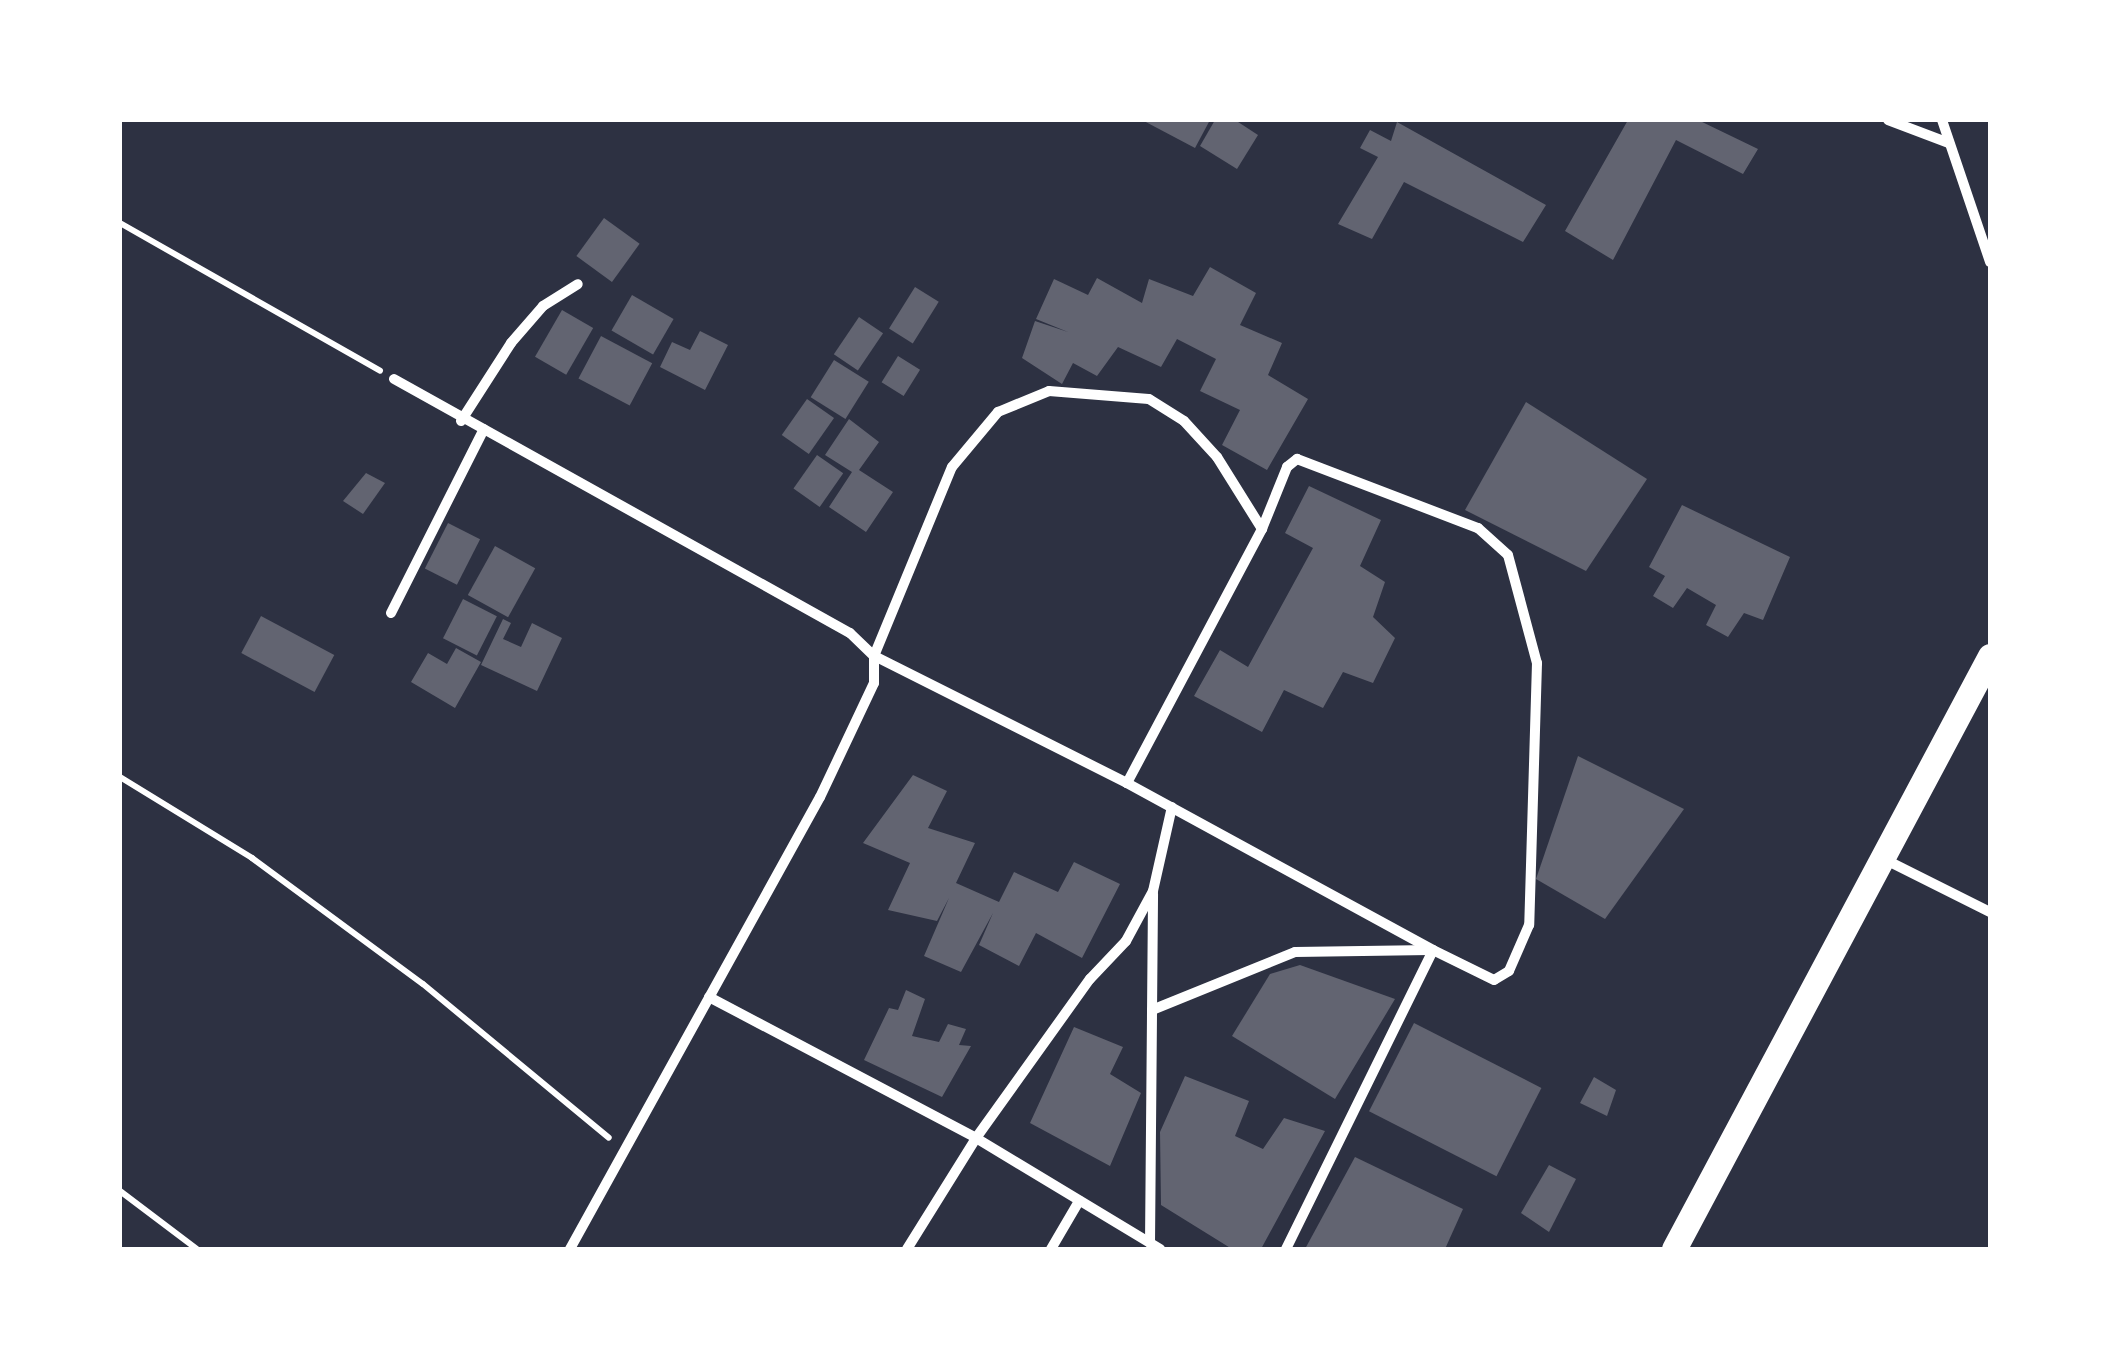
<!DOCTYPE html>
<html>
<head>
<meta charset="utf-8">
<style>
	body { margin:0 }
	#map { position:relative; width:2110px; height:1369px; overflow:hidden; background:#2d3142; font-family:Rubik,sans-serif }
	div>[style] { position:absolute }
	.building>* { inset:0; background:#626471; transform-origin:0 0 }
	.path>* { height:6px; margin:-3px; padding:0 3px; transform-origin:3px; border-radius:3px; background:#fff }
	.minor>* { height:10px; margin:-5px; padding:0 5px; transform-origin:5px; border-radius:5px; background:#fff }
	.primary>* { height:25px; margin:-12.5px; padding:0 12.5px; transform-origin:12.5px; border-radius:12.5px; background:#fff }
	span { translate:-50% -50%; white-space:nowrap; text-align:center; line-height:1.15; -webkit-text-stroke:9px #fff; paint-order:stroke }
	.frame { position:absolute; inset:0; border:122px solid #fff; pointer-events:none }
</style>
</head>
<body>
<div id="map">
	<div class="building">
		<i style="clip-path:polygon(1142px 120px,1210px 120px,1195px 148px)"></i>
		<i style="clip-path:polygon(1215px 120px,1235px 120px,1258px 135px,1237px 169px,1200px 146px)"></i>
		<i style="clip-path:polygon(1628px 120px,1698px 120px,1758px 149px,1743px 174px,1676px 140px,1613px 260px,1565px 231px)"></i>
		<i style="clip-path:polygon(1397px 122px,1546px 205px,1523px 242px,1404px 182px,1372px 239px,1338px 224px,1378px 157px,1360px 148px,1370px 130px,1391px 141px)"></i>
		<i style="left:604px;top:218px;width:44px;height:47px;rotate:36deg"></i>
		<i style="clip-path:polygon(1210px 267px,1256px 293px,1240px 325px,1282px 343px,1268px 375px,1308px 399px,1267px 470px,1222px 445px,1240px 410px,1200px 391px,1216px 359px,1177px 339px,1161px 367px,1118px 347px,1097px 376px,1073px 363px,1062px 384px,1022px 358px,1035px 321px,1068px 332px,1036px 319px,1054px 279px,1088px 295px,1097px 278px,1142px 303px,1149px 279px,1193px 296px)"></i>
		<i style="left:915px;top:287px;width:28px;height:49px;rotate:32deg"></i>
		<i style="left:632px;top:295px;width:48px;height:41px;rotate:30deg"></i>
		<i style="left:562px;top:310px;width:36px;height:54px;rotate:30deg"></i>
		<i style="left:859px;top:317px;width:29px;height:45px;rotate:34deg"></i>
		<i style="clip-path:polygon(700px 331px,728px 345px,705px 390px,660px 367px,672px 342px,690px 350px)"></i>
		<i style="left:601px;top:336px;width:58px;height:48px;rotate:28deg"></i>
		<i style="left:898px;top:356px;width:26px;height:31px;rotate:32deg"></i>
		<i style="left:834px;top:360px;width:41px;height:44px;rotate:32deg"></i>
		<i style="left:807px;top:399px;width:33px;height:44px;rotate:35deg"></i>
		<i style="clip-path:polygon(1526px 402px,1647px 479px,1586px 571px,1465px 510px)"></i>
		<i style="clip-path:polygon(849px 419px,879px 442px,859px 470px,893px 492px,866px 532px,829px 507px,852px 472px,825px 455px)"></i>
		<i style="left:817px;top:455px;width:32px;height:41px;rotate:35deg"></i>
		<i style="clip-path:polygon(366px 473px,385px 483px,363px 514px,343px 501px)"></i>
		<i style="clip-path:polygon(1309px 486px,1381px 520px,1360px 566px,1385px 582px,1373px 617px,1395px 638px,1373px 683px,1343px 672px,1323px 708px,1284px 690px,1262px 732px,1194px 696px,1220px 650px,1248px 667px,1313px 548px,1285px 533px)"></i>
		<i style="clip-path:polygon(1682px 505px,1790px 557px,1763px 620px,1744px 613px,1728px 637px,1706px 625px,1716px 605px,1687px 588px,1673px 608px,1653px 596px,1665px 576px,1649px 567px)"></i>
		<i style="left:448px;top:523px;width:36px;height:51px;rotate:27deg"></i>
		<i style="left:495px;top:546px;width:46px;height:56px;rotate:29deg"></i>
		<i style="left:463px;top:599px;width:38px;height:44px;rotate:27deg"></i>
		<i style="left:261px;top:616px;width:83px;height:42px;rotate:28deg"></i>
		<i style="clip-path:polygon(503px 619px,511px 623px,503px 639px,521px 647px,532px 623px,562px 638px,537px 691px,481px 665px)"></i>
		<i style="clip-path:polygon(456px 648px,481px 662px,455px 708px,411px 682px,428px 653px,447px 664px)"></i>
		<i style="clip-path:polygon(1578px 756px,1684px 809px,1605px 919px,1536px 879px)"></i>
		<i style="clip-path:polygon(913px 775px,947px 791px,928px 828px,975px 843px,956px 883px,999px 902px,1014px 872px,1058px 892px,1074px 862px,1120px 884px,1082px 958px,1036px 933px,1019px 966px,979px 945px,993px 913px,961px 972px,924px 956px,949px 898px,937px 921px,888px 910px,910px 863px,863px 843px)"></i>
		<i style="clip-path:polygon(1300px 965px,1395px 999px,1335px 1099px,1232px 1036px,1270px 974px)"></i>
		<i style="clip-path:polygon(906px 990px,925px 999px,912px 1036px,939px 1042px,948px 1024px,966px 1029px,959px 1045px,971px 1046px,942px 1097px,864px 1060px,889px 1008px,898px 1010px)"></i>
		<i style="left:1414px;top:1023px;width:143px;height:99px;rotate:27deg"></i>
		<i style="clip-path:polygon(1074px 1027px,1123px 1047px,1110px 1074px,1141px 1093px,1110px 1166px,1030px 1123px)"></i>
		<i style="clip-path:polygon(1185px 1076px,1249px 1101px,1235px 1136px,1263px 1149px,1284px 1118px,1325px 1131px,1261px 1249px,1232px 1249px,1161px 1205px,1160px 1132px)"></i>
		<i style="clip-path:polygon(1594px 1077px,1616px 1090px,1607px 1116px,1580px 1103px)"></i>
		<i style="clip-path:polygon(1355px 1157px,1463px 1209px,1445px 1249px,1305px 1249px)"></i>
		<i style="clip-path:polygon(1549px 1165px,1576px 1179px,1549px 1232px,1521px 1213px)"></i>
	</div>
	<div class="path">
		<i style="left:120px;top:223px;width:299px;rotate:29.6deg"></i>
		<i style="left:120px;top:777px;width:155px;rotate:31.5deg"></i>
		<i style="left:252px;top:858px;width:212px;rotate:36.4deg"></i>
		<i style="left:423px;top:984px;width:241px;rotate:39.6deg"></i>
		<i style="left:120px;top:1191px;width:96px;rotate:37deg"></i>
	</div>
	<div class="minor">
		<i style="left:1888px;top:120px;width:65px;rotate:20.7deg"></i>
		<i style="left:1942px;top:120px;width:150px;rotate:71.3deg"></i>
		<i style="left:394px;top:379px;width:522px;rotate:29.12deg"></i>
		<i style="left:850px;top:633px;width:33px;rotate:44deg"></i>
		<i style="left:874px;top:656px;width:27px;rotate:90deg"></i>
		<i style="left:874px;top:683px;width:126px;rotate:115.3deg"></i>
		<i style="left:820px;top:797px;width:517px;rotate:118.95deg"></i>
		<i style="left:461px;top:421px;width:93px;rotate:-57.3deg"></i>
		<i style="left:511px;top:343px;width:49px;rotate:-49.1deg"></i>
		<i style="left:543px;top:306px;width:41px;rotate:-32.2deg"></i>
		<i style="left:391px;top:613px;width:206px;rotate:-63.2deg"></i>
		<i style="left:1127px;top:783px;width:288px;rotate:-62deg"></i>
		<i style="left:1262px;top:529px;width:67px;rotate:-68deg"></i>
		<i style="left:1287px;top:467px;width:13px;rotate:-39deg"></i>
		<i style="left:1297px;top:459px;width:194px;rotate:20.9deg"></i>
		<i style="left:1478px;top:528px;width:40px;rotate:42deg"></i>
		<i style="left:1508px;top:555px;width:112px;rotate:75deg"></i>
		<i style="left:1537px;top:663px;width:262px;rotate:91.7deg"></i>
		<i style="left:1529px;top:925px;width:50px;rotate:113.5deg"></i>
		<i style="left:1509px;top:971px;width:17px;rotate:149deg"></i>
		<i style="left:1494px;top:980px;width:68px;rotate:-153.8deg"></i>
		<i style="left:1433px;top:950px;width:349px;rotate:-151.4deg"></i>
		<i style="left:1127px;top:783px;width:283px;rotate:-153.3deg"></i>
		<i style="left:874px;top:656px;width:204px;rotate:-67.6deg"></i>
		<i style="left:952px;top:467px;width:72px;rotate:-50.1deg"></i>
		<i style="left:998px;top:412px;width:55px;rotate:-22.4deg"></i>
		<i style="left:1049px;top:391px;width:100px;rotate:4.6deg"></i>
		<i style="left:1149px;top:399px;width:41px;rotate:32.2deg"></i>
		<i style="left:1184px;top:421px;width:49px;rotate:47.5deg"></i>
		<i style="left:1217px;top:457px;width:85px;rotate:58deg"></i>
		<i style="left:1884px;top:859px;width:119px;rotate:26.6deg"></i>
		<i style="left:709px;top:997px;width:302px;rotate:27.8deg"></i>
		<i style="left:976px;top:1138px;width:215px;rotate:31.1deg"></i>
		<i style="left:1152px;top:1010px;width:154px;rotate:-22.1deg"></i>
		<i style="left:1295px;top:952px;width:135px;rotate:-0.8deg"></i>
		<i style="left:1150px;top:1243px;width:349px;rotate:-89.5deg"></i>
		<i style="left:907px;top:1249px;width:131px;rotate:-58.1deg"></i>
		<i style="left:976px;top:1138px;width:196px;rotate:-54.4deg"></i>
		<i style="left:1090px;top:979px;width:52px;rotate:-46.5deg"></i>
		<i style="left:1126px;top:941px;width:57px;rotate:-61.6deg"></i>
		<i style="left:1153px;top:891px;width:86px;rotate:-77.3deg"></i>
		<i style="left:1051px;top:1249px;width:56px;rotate:-59.7deg"></i>
		<i style="left:1286px;top:1249px;width:333px;rotate:-63.8deg"></i>
	</div>
	<div class="primary">
		<i style="left:1674px;top:1249px;width:672px;rotate:-61.95deg"></i>
	</div>
	<div class="frame"></div>
</div>
</body>
</html>
